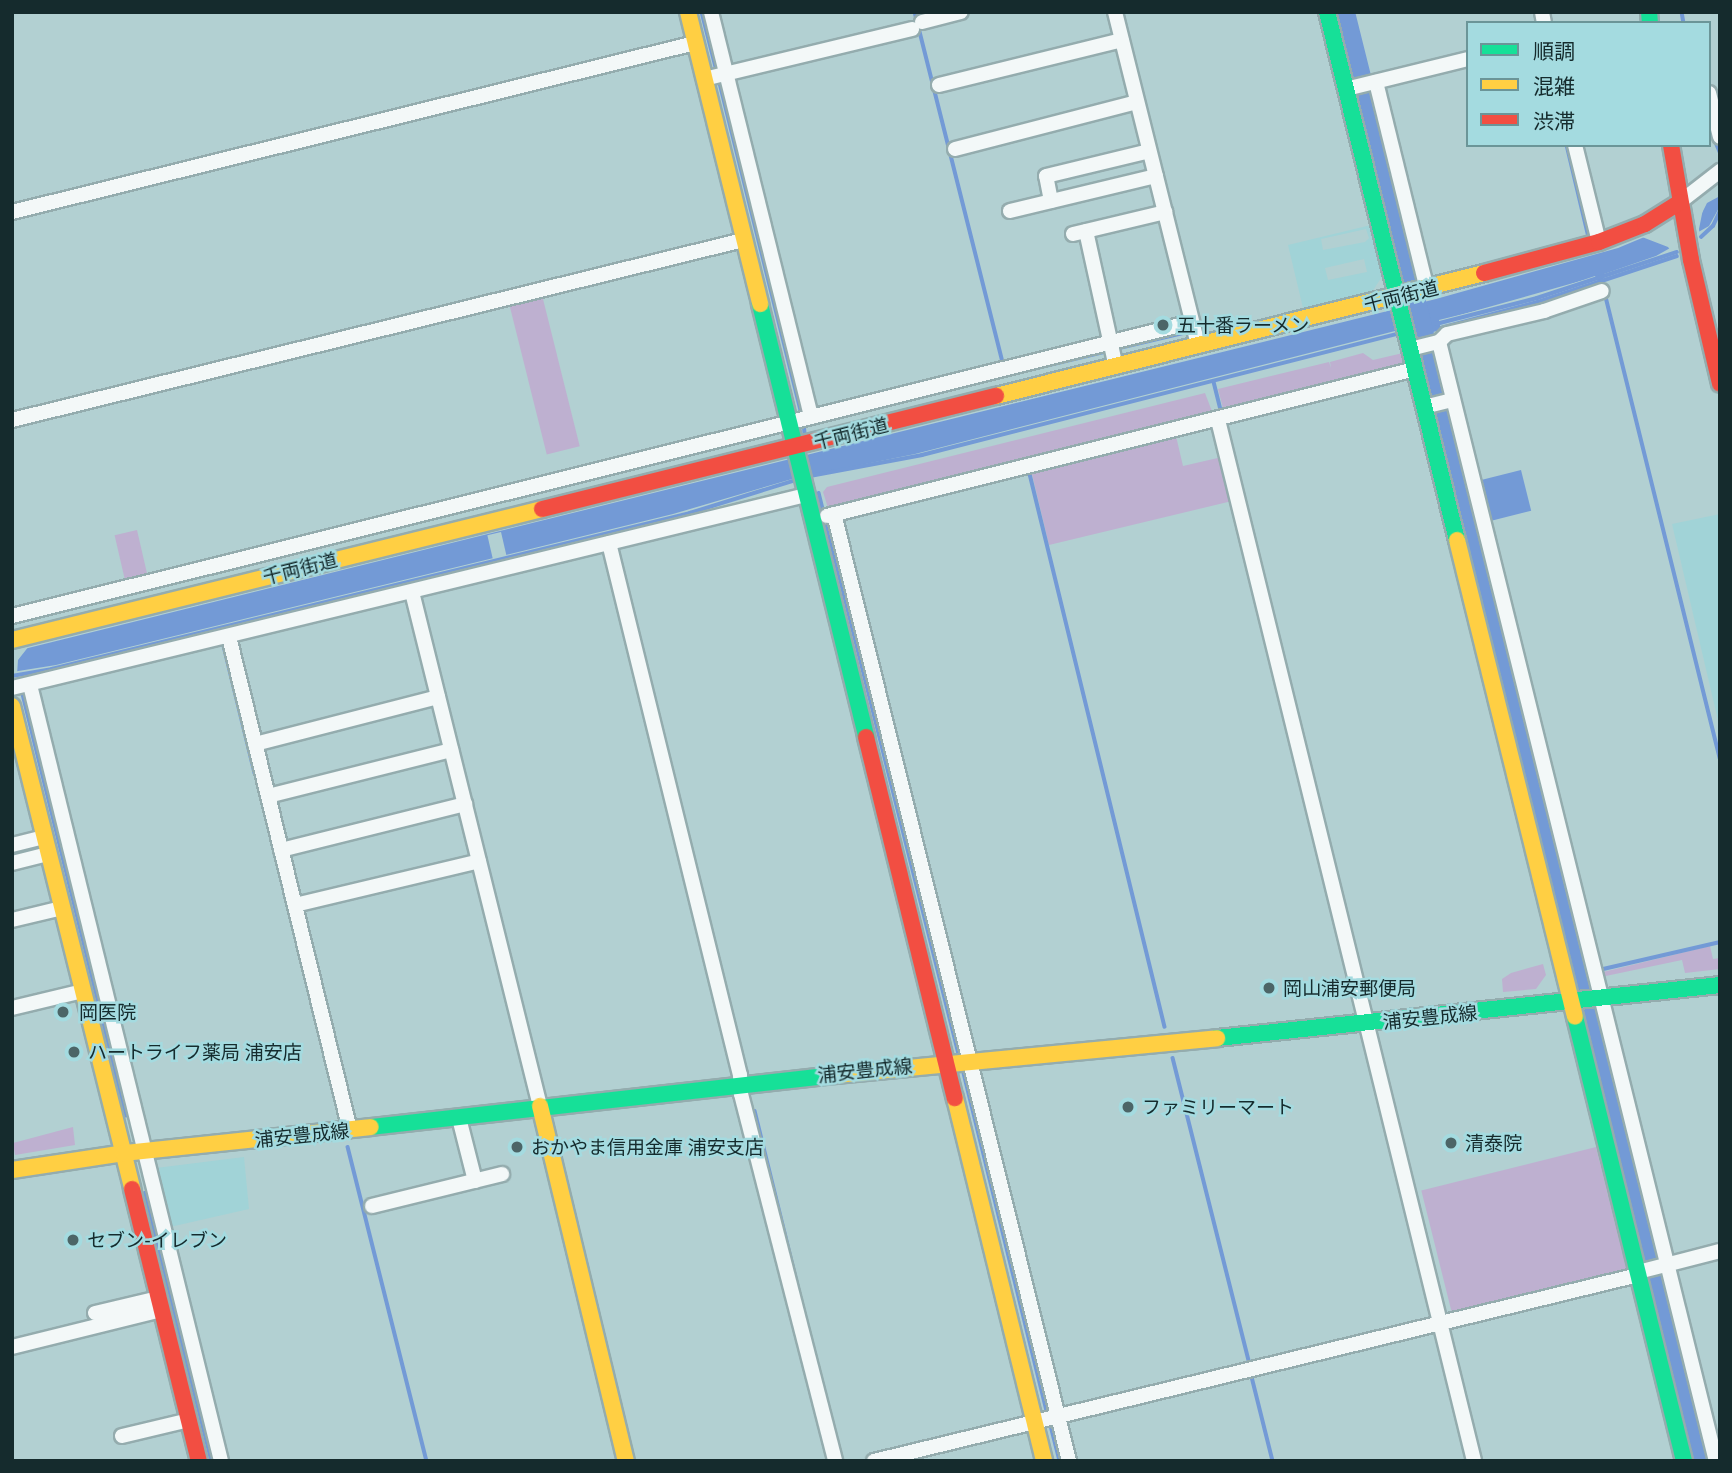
<!DOCTYPE html>
<html>
<head>
<meta charset="utf-8">
<style>
	body { margin:0 }
	#map { position:relative; width:1732px; height:1473px; overflow:hidden; background:#b2d0d2; font-family:Lato,"Noto Sans JP",sans-serif }
	div>[style] { position:absolute }
	.built>* { inset:0; background:#a1d3d7 }
	.green>* { inset:0; background:#beb0d0; transform-origin:0 0 }
	.water>* { inset:0; background:#739ad6; transform-origin:0 0 }
	.pier>* { inset:0; background:#b2d0d2; transform-origin:0 0 }
	.stream>* { height:3.5px; margin:-1.75px; padding:0 1.75px; transform-origin:1.75px; border-radius:1.75px; background:#739ad6 }
	.river>* { height:21px; margin:-10.5px; padding:0 10.5px; transform-origin:10.5px; border-radius:10.5px; background:#739ad6 }
	.roads { filter:drop-shadow(2px 0 #94acae) drop-shadow(-2px 0 #94acae) drop-shadow(0 2px #94acae) drop-shadow(0 -2px #94acae) }
	.street>* { height:14px; margin:-7px; padding:0 7px; transform-origin:7px; border-radius:7px; background:#f3f8f8 }
	.fast>* { height:16px; margin:-8px; padding:0 8px; transform-origin:8px; border-radius:8px; background:#16e098 }
	.slow>* { height:16px; margin:-8px; padding:0 8px; transform-origin:8px; border-radius:8px; background:#ffcf43 }
	.jam>* { height:16px; margin:-8px; padding:0 8px; transform-origin:8px; border-radius:8px; background:#f24e42 }
	.dots>* { width:19px; height:19px; translate:-50% -50%; box-sizing:border-box; border:4px solid #a4dbe0; border-radius:50% }
	span { translate:-50% -50%; white-space:nowrap; text-align:center; line-height:1.15; -webkit-text-stroke:5px #a4dbe0; paint-order:stroke }
	.street-label { font-size:19px; color:#152b2d }
	.poi-label { font-size:19px; color:#152b2d }
	.left { translate:0 -50%; text-align:left }
	.frame { position:absolute; inset:0; border:14px solid #152b2d; pointer-events:none }
	.legend { position:absolute; left:1466px; top:21px; width:245px; height:126px; box-sizing:border-box; background:#a4dbe0; border:2px solid #6b9598; margin:0; padding:9px 12px; list-style:none; font-size:21px; color:#152b2d }
	.legend li { display:flex; align-items:center; gap:14px; height:35px }
	.legend b { width:35px; border:2px solid #6b9598 }
</style>
</head>
<body>
<div id="map">
	<div class="built">
		<i style="clip-path:polygon(evenodd,1371px 225px,1383px 275px,1372px 292px,1303px 308px,1288px 245px,1371px 225px,1366px 229px,1369px 238px,1365px 242px,1323px 250px,1321px 239px,1366px 229px,1371px 225px,1364px 259px,1367px 272px,1328px 280px,1325px 268px,1364px 259px)"></i>
		<i style="clip-path:polygon(1720px 514px,1720px 729px,1672px 524px)"></i>
		<i style="clip-path:polygon(244px 1157px,249px 1209px,170px 1227px,156px 1168px)"></i>
	</div>
	<div class="green">
		<i style="left:542px;top:295px;width:156px;height:34px;rotate:76deg"></i>
		<i style="clip-path:polygon(1363px 353px,1373px 360px,1403px 353px,1406px 367px,1224px 412px,1218px 389px,1329px 362px,1331px 368px,1330px 362px)"></i>
		<i style="clip-path:polygon(1205px 393px,1213px 414px,828px 508px,823px 492px,827px 487px)"></i>
		<i style="clip-path:polygon(1176px 436px,1183px 466px,1222px 457px,1232px 501px,1049px 545px,1031px 470px)"></i>
		<i style="left:137px;top:530px;width:48px;height:23px;rotate:77deg"></i>
		<i style="clip-path:polygon(1710px 946px,1713px 959px,1720px 958px,1720px 969px,1685px 973px,1682px 960px,1601px 977px,1599px 973px)"></i>
		<i style="clip-path:polygon(1543px 964px,1546px 975px,1536px 989px,1503px 992px,1502px 979px,1511px 973px)"></i>
		<i style="clip-path:polygon(73px 1127px,75px 1145px,15px 1155px,13px 1143px)"></i>
		<i style="left:1596px;top:1147px;width:127px;height:180px;rotate:76deg"></i>
	</div>
	<div class="water">
		<i style="clip-path:polygon(1720px 196px,1720px 206px,1709px 226px,1656px 256px,1604px 274px,1602px 288px,1595px 276px,1536px 296px,1439px 320px,1441px 330px,1417px 336px,1395px 331px,915px 454px,792px 479px,673px 514px,56px 665px,12px 672px,12px 652px,1436px 299px,1618px 248px,1702px 213px,1707px 203px)"></i>
		<i style="left:1521px;top:470px;width:42px;height:41px;rotate:76deg"></i>
	</div>
	<div class="pier">
		<i style="clip-path:polygon(1704px 204px,1699px 229px,1702px 252px,1677px 259px,1668px 247px,1642px 237px,1700px 210px)"></i>
		<i style="clip-path:polygon(1584px 280px,1585px 283px,1536px 299px,1442px 323px,1444px 329px,1441px 330px,1439px 321px)"></i>
		<i style="left:501px;top:532px;width:27px;height:14px;rotate:77deg"></i>
		<i style="clip-path:polygon(29px 646px,18px 660px,17px 675px,12px 676px,12px 650px)"></i>
	</div>
	<div class="stream">
		<i style="left:702px;top:12px;width:61px;rotate:75.7deg"></i>
		<i style="left:915px;top:12px;width:362px;rotate:75.9deg"></i>
		<i style="left:1682px;top:12px;width:11px;rotate:80deg"></i>
		<i style="left:719px;top:79px;width:345px;rotate:76.1deg"></i>
		<i style="left:1715px;top:140px;width:13px;rotate:67deg"></i>
		<i style="left:1567px;top:145px;width:95px;rotate:76.6deg"></i>
		<i style="left:1701px;top:237px;width:16px;rotate:-43deg"></i>
		<i style="left:1713px;top:226px;width:17px;rotate:-65deg"></i>
		<i style="left:1605px;top:293px;width:479px;rotate:76.1deg"></i>
		<i style="left:1436px;top:324px;width:104px;rotate:-14.4deg"></i>
		<i style="left:1537px;top:298px;width:147px;rotate:-18.2deg"></i>
		<i style="left:1437px;top:329px;width:105px;rotate:-15deg"></i>
		<i style="left:1538px;top:302px;width:146px;rotate:-18.3deg"></i>
		<i style="left:1115px;top:349px;width:75px;rotate:-13.1deg"></i>
		<i style="left:1024px;top:371px;width:86px;rotate:-13.4deg"></i>
		<i style="left:1214px;top:382px;width:33px;rotate:76deg"></i>
		<i style="left:804px;top:422px;width:12px;rotate:85deg"></i>
		<i style="left:1029px;top:470px;width:573px;rotate:76.28deg"></i>
		<i style="left:810px;top:476px;width:114px;rotate:-10.6deg"></i>
		<i style="left:922px;top:455px;width:491px;rotate:-14.3deg"></i>
		<i style="left:819px;top:493px;width:582px;rotate:75.99deg"></i>
		<i style="left:525px;top:495px;width:63px;rotate:-13.8deg"></i>
		<i style="left:419px;top:593px;width:61px;rotate:75.7deg"></i>
		<i style="left:224px;top:646px;width:131px;rotate:76.3deg"></i>
		<i style="left:12px;top:676px;width:41px;rotate:-9.9deg"></i>
		<i style="left:52px;top:669px;width:657px;rotate:-13.74deg"></i>
		<i style="left:690px;top:513px;width:111px;rotate:-17.3deg"></i>
		<i style="left:22px;top:690px;width:438px;rotate:76.2deg"></i>
		<i style="left:1599px;top:970px;width:124px;rotate:-13deg"></i>
		<i style="left:1583px;top:974px;width:8px;rotate:-14deg"></i>
		<i style="left:1173px;top:1058px;width:317px;rotate:75.9deg"></i>
		<i style="left:963px;top:1069px;width:356px;rotate:76.2deg"></i>
		<i style="left:755px;top:1111px;width:214px;rotate:76.2deg"></i>
		<i style="left:348px;top:1147px;width:324px;rotate:75.9deg"></i>
		<i style="left:145px;top:1193px;width:276px;rotate:76deg"></i>
		<i style="left:1251px;top:1373px;width:91px;rotate:76deg"></i>
		<i style="left:1050px;top:1422px;width:40px;rotate:75.6deg"></i>
	</div>
	<div class="river">
		<i style="left:1344px;top:12px;width:280px;rotate:76deg"></i>
		<i style="left:1415px;top:302px;width:1194px;rotate:76.05deg"></i>
	</div>
	<div class="roads">
		<div class="street">
			<i style="left:711px;top:12px;width:417px;rotate:76.1deg"></i>
			<i style="left:1115px;top:12px;width:344px;rotate:76deg"></i>
			<i style="left:1542px;top:12px;width:11px;rotate:80deg"></i>
			<i style="left:922px;top:22px;width:40px;rotate:-14.4deg"></i>
			<i style="left:704px;top:79px;width:214px;rotate:-13.5deg"></i>
			<i style="left:1376px;top:82px;width:213px;rotate:76.2deg"></i>
			<i style="left:939px;top:85px;width:188px;rotate:-13.8deg"></i>
			<i style="left:1346px;top:89px;width:126px;rotate:-13.8deg"></i>
			<i style="left:1709px;top:93px;width:45px;rotate:76deg"></i>
			<i style="left:1575px;top:145px;width:100px;rotate:76.1deg"></i>
			<i style="left:955px;top:149px;width:188px;rotate:-14.5deg"></i>
			<i style="left:1051px;top:201px;width:25px;rotate:-101deg"></i>
			<i style="left:1046px;top:176px;width:106px;rotate:-13.6deg"></i>
			<i style="left:1680px;top:202px;width:51px;rotate:-37.8deg"></i>
			<i style="left:1010px;top:211px;width:150px;rotate:-13.5deg"></i>
			<i style="left:12px;top:212px;width:704px;rotate:-13.9deg"></i>
			<i style="left:1086px;top:231px;width:139px;rotate:77.6deg"></i>
			<i style="left:1073px;top:234px;width:95px;rotate:-13.4deg"></i>
			<i style="left:1439px;top:342px;width:1153px;rotate:76.1deg"></i>
			<i style="left:1410px;top:349px;width:30px;rotate:-14deg"></i>
			<i style="left:1439px;top:342px;width:11px;rotate:-45deg"></i>
			<i style="left:1447px;top:334px;width:100px;rotate:-13.3deg"></i>
			<i style="left:1544px;top:311px;width:61px;rotate:-19deg"></i>
			<i style="left:1424px;top:407px;width:30px;rotate:-14deg"></i>
			<i style="left:12px;top:420px;width:753px;rotate:-13.83deg"></i>
			<i style="left:1218px;top:420px;width:1072px;rotate:76.18deg"></i>
			<i style="left:834px;top:514px;width:976px;rotate:76.06deg"></i>
			<i style="left:827px;top:516px;width:606px;rotate:-14.04deg"></i>
			<i style="left:609px;top:543px;width:548px;rotate:76.17deg"></i>
			<i style="left:740px;top:1075px;width:19px;rotate:87deg"></i>
			<i style="left:741px;top:1094px;width:379px;rotate:75.6deg"></i>
			<i style="left:412px;top:592px;width:530px;rotate:76.02deg"></i>
			<i style="left:12px;top:616px;width:1216px;rotate:-13.99deg"></i>
			<i style="left:229px;top:637px;width:508px;rotate:76.21deg"></i>
			<i style="left:30px;top:685px;width:799px;rotate:76.17deg"></i>
			<i style="left:12px;top:688px;width:817px;rotate:-13.66deg"></i>
			<i style="left:255px;top:744px;width:189px;rotate:-14.4deg"></i>
			<i style="left:268px;top:796px;width:189px;rotate:-14.1deg"></i>
			<i style="left:12px;top:845px;width:34px;rotate:-14deg"></i>
			<i style="left:281px;top:850px;width:190px;rotate:-14deg"></i>
			<i style="left:12px;top:863px;width:38px;rotate:-14deg"></i>
			<i style="left:295px;top:905px;width:189px;rotate:-13.4deg"></i>
			<i style="left:12px;top:920px;width:51px;rotate:-13.5deg"></i>
			<i style="left:12px;top:1008px;width:73px;rotate:-13.5deg"></i>
			<i style="left:459px;top:1118px;width:65px;rotate:75.7deg"></i>
			<i style="left:372px;top:1206px;width:134px;rotate:-13.8deg"></i>
			<i style="left:1638px;top:1272px;width:85px;rotate:-14.4deg"></i>
			<i style="left:95px;top:1313px;width:66px;rotate:-13.2deg"></i>
			<i style="left:12px;top:1347px;width:154px;rotate:-13.9deg"></i>
			<i style="left:122px;top:1436px;width:69px;rotate:-13.4deg"></i>
			<i style="left:874px;top:1461px;width:786px;rotate:-13.68deg"></i>
		</div>
		<div class="fast">
			<i style="left:1327px;top:12px;width:544px;rotate:76.17deg"></i>
			<i style="left:1649px;top:12px;width:11px;rotate:85deg"></i>
			<i style="left:760px;top:304px;width:446px;rotate:76.2deg"></i>
			<i style="left:1575px;top:1017px;width:457px;rotate:76.2deg"></i>
			<i style="left:1217px;top:1038px;width:506px;rotate:-6.01deg"></i>
			<i style="left:371px;top:1127px;width:468px;rotate:-6.4deg"></i>
		</div>
		<div class="slow">
			<i style="left:688px;top:12px;width:301px;rotate:76.1deg"></i>
			<i style="left:996px;top:396px;width:503px;rotate:-14.15deg"></i>
			<i style="left:1457px;top:540px;width:491px;rotate:76.1deg"></i>
			<i style="left:12px;top:640px;width:546px;rotate:-13.88deg"></i>
			<i style="left:12px;top:706px;width:498px;rotate:76deg"></i>
			<i style="left:836px;top:1075px;width:383px;rotate:-5.5deg"></i>
			<i style="left:955px;top:1098px;width:374px;rotate:76.2deg"></i>
			<i style="left:540px;top:1106px;width:365px;rotate:76.4deg"></i>
			<i style="left:12px;top:1170px;width:113px;rotate:-8.6deg"></i>
			<i style="left:124px;top:1153px;width:248px;rotate:-6deg"></i>
		</div>
		<div class="jam">
			<i style="left:1671px;top:145px;width:117px;rotate:80.1deg"></i>
			<i style="left:1691px;top:260px;width:127px;rotate:76.8deg"></i>
			<i style="left:1484px;top:273px;width:119px;rotate:-15.1deg"></i>
			<i style="left:1599px;top:242px;width:49px;rotate:-21.4deg"></i>
			<i style="left:1645px;top:224px;width:41px;rotate:-32.2deg"></i>
			<i style="left:542px;top:509px;width:468px;rotate:-14deg"></i>
			<i style="left:866px;top:737px;width:372px;rotate:76.2deg"></i>
			<i style="left:132px;top:1189px;width:280px;rotate:76.2deg"></i>
		</div>
	</div>
	<div class="dots">
		<i style="left:1163px;top:325px;background:#4c6567"></i>
		<i style="left:1269px;top:988px;background:#4c6567"></i>
		<i style="left:63px;top:1012px;background:#4c6567"></i>
		<i style="left:74px;top:1052px;background:#4c6567"></i>
		<i style="left:1128px;top:1107px;background:#4c6567"></i>
		<i style="left:1451px;top:1143px;background:#4c6567"></i>
		<i style="left:517px;top:1147px;background:#4c6567"></i>
		<i style="left:73px;top:1240px;background:#4c6567"></i>
	</div>
	<div class="street-label">
		<span style="left:1401px;top:296px;rotate:-14deg">千両街道</span>
		<span style="left:851px;top:433px;rotate:-14deg">千両街道</span>
		<span style="left:300px;top:568px;rotate:-14deg">千両街道</span>
		<span style="left:1430px;top:1017px;rotate:-6deg">浦安豊成線</span>
		<span style="left:865px;top:1070px;rotate:-6deg">浦安豊成線</span>
		<span style="left:302px;top:1135px;rotate:-6deg">浦安豊成線</span>
	</div>
	<div class="poi-label">
		<span class="left" style="left:1177px;top:325px">五十番ラーメン</span>
		<span class="left" style="left:1283px;top:988px">岡山浦安郵便局</span>
		<span class="left" style="left:79px;top:1012px">岡医院</span>
		<span class="left" style="left:88px;top:1052px">ハートライフ薬局 浦安店</span>
		<span class="left" style="left:1142px;top:1107px">ファミリーマート</span>
		<span class="left" style="left:1465px;top:1143px">清泰院</span>
		<span class="left" style="left:531px;top:1147px">おかやま信用金庫 浦安支店</span>
		<span class="left" style="left:87px;top:1240px">セブン-イレブン</span>
	</div>
	<div class="frame"></div>
	<ul class="legend">
	<li><b style="height:9px;background:#16e098"></b>順調</li>
	<li><b style="height:9px;background:#ffcf43"></b>混雑</li>
	<li><b style="height:9px;background:#f24e42"></b>渋滞</li>
	</ul>
</div>
</body>
</html>
